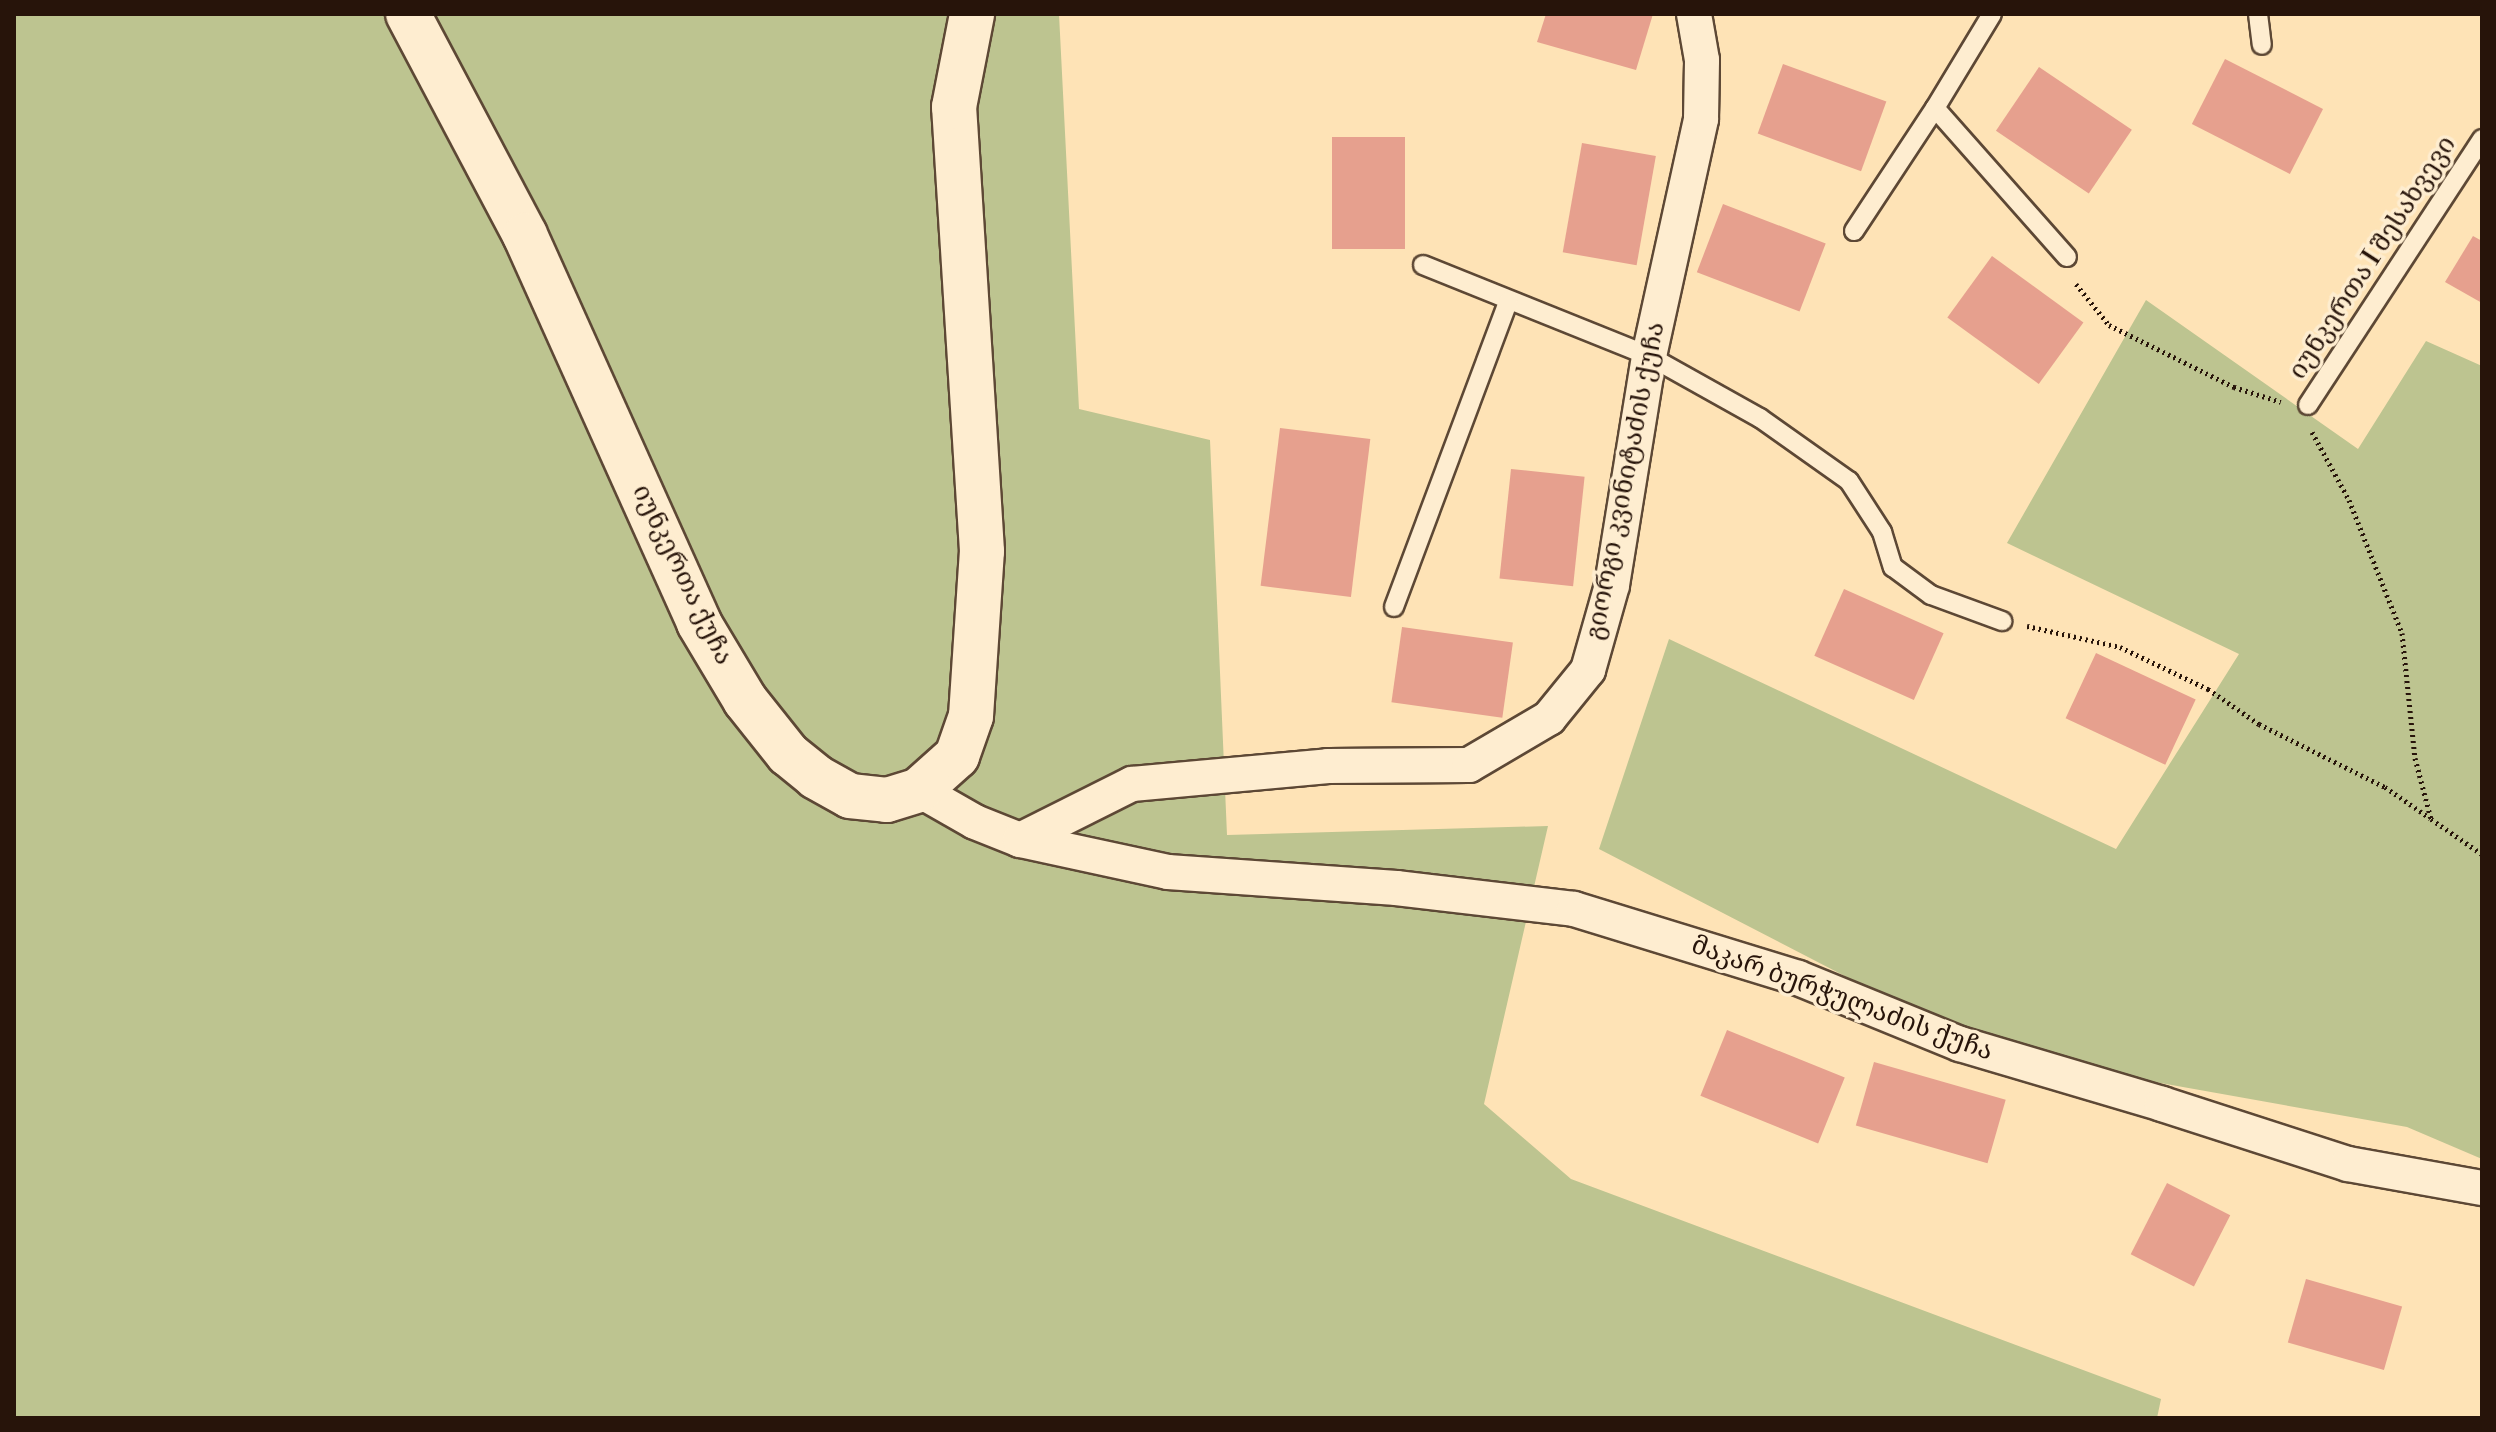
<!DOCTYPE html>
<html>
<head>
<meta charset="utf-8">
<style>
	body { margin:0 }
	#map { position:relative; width:2496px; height:1432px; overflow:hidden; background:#fee3b6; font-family:"Libre Bodoni","Noto Serif Georgian",serif }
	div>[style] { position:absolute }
	.green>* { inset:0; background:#bdc490 }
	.building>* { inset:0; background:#e6a08e; transform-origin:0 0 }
	.path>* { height:5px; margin-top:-2.5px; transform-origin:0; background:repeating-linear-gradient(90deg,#27140a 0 2px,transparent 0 6px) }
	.roads { filter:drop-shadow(2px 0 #5d4835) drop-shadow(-2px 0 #5d4835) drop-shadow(0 2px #5d4835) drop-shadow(0 -2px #5d4835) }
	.lane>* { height:18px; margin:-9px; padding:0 9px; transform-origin:9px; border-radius:9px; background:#feedd0 }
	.street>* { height:34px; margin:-17px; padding:0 17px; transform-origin:17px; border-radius:17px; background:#feedd0 }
	.secondary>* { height:44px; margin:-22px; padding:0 22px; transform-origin:22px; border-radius:22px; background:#feedd0 }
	span { translate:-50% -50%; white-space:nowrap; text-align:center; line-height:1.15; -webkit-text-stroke:7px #feedd0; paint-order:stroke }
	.street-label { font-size:26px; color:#27140a }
	.frame { position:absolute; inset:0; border:16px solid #27140a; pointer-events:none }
</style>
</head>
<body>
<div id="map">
	<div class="green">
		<i style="clip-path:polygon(14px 14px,1059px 14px,1079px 409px,1210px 440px,1227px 835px,1548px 826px,1484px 1104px,1571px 1179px,2161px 1399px,2157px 1418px,14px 1418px)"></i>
		<i style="clip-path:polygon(2146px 300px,2358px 449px,2426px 341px,2482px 366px,2482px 1159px,2407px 1127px,2110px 1074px,1953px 1032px,1599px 849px,1669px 639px,2116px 849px,2239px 654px,2007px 543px)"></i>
	</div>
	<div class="building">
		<i style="clip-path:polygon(1546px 14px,1653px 14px,1636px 70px,1537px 42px)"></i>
		<i style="left:2225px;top:59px;width:110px;height:73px;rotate:27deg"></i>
		<i style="left:1783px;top:64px;width:110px;height:74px;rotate:20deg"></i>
		<i style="left:2039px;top:67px;width:112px;height:77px;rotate:34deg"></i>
		<i style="left:1332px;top:137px;width:73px;height:112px"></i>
		<i style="left:1582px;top:143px;width:75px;height:111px;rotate:10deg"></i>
		<i style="left:1723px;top:204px;width:110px;height:73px;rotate:21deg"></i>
		<i style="clip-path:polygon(2473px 236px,2482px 241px,2482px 303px,2445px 282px)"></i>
		<i style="left:1992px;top:256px;width:113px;height:76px;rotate:36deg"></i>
		<i style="left:1280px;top:428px;width:91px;height:159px;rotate:7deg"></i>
		<i style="left:1511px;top:469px;width:74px;height:110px;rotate:6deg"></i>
		<i style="left:1844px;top:589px;width:109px;height:73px;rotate:24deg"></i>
		<i style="left:1402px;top:627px;width:112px;height:76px;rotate:8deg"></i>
		<i style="left:2096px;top:653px;width:110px;height:72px;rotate:25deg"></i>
		<i style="left:1727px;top:1030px;width:127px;height:71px;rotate:22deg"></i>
		<i style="left:1874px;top:1062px;width:137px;height:66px;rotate:16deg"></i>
		<i style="left:2167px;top:1183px;width:71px;height:80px;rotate:27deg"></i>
		<i style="left:2306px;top:1279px;width:100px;height:66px;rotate:16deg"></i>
	</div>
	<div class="path">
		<i style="left:2076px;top:284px;width:53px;rotate:51.2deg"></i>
		<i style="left:2109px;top:325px;width:140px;rotate:26.4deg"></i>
		<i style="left:2234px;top:387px;width:49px;rotate:17.7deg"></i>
		<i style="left:2312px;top:432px;width:77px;rotate:61.4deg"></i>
		<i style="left:2349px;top:500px;width:143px;rotate:68.3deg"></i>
		<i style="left:2402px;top:633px;width:126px;rotate:84.1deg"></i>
		<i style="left:2415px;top:758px;width:63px;rotate:75.3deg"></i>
		<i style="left:2431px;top:819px;width:62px;rotate:34.5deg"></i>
		<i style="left:2027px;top:626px;width:95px;rotate:12.7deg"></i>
		<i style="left:2120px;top:647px;width:98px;rotate:25.5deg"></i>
		<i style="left:2208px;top:689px;width:62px;rotate:34.5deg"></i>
		<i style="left:2259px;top:724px;width:141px;rotate:26.6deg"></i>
		<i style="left:2385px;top:787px;width:55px;rotate:34.6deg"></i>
	</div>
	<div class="roads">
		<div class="lane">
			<i style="left:1992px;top:14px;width:110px;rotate:121.2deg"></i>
			<i style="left:1935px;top:108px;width:199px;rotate:48.5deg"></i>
			<i style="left:2258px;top:14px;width:31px;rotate:83deg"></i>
			<i style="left:1854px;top:231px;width:147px;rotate:-56.6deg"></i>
			<i style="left:1423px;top:265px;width:244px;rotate:21.9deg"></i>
			<i style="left:1649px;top:356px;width:127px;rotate:29.2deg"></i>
			<i style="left:1760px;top:418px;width:109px;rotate:35.3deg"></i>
			<i style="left:1849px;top:481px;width:61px;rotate:57.1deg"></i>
			<i style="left:1882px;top:532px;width:37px;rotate:73deg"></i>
			<i style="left:1893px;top:567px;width:47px;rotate:36.4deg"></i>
			<i style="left:1931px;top:595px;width:76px;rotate:20.1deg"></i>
			<i style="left:2308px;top:405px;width:318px;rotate:-56.8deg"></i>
			<i style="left:1394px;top:607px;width:326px;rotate:-69.5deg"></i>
		</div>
		<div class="street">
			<i style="left:919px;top:790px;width:64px;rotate:29.7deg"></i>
			<i style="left:975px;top:822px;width:48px;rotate:21.8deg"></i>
			<i style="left:1020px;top:840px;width:151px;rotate:12.2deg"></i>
			<i style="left:1168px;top:872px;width:229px;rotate:4deg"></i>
			<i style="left:1396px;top:888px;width:179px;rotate:6.7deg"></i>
			<i style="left:1574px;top:909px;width:234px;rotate:17.1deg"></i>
			<i style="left:1798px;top:978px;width:175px;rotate:22.2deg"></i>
			<i style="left:1960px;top:1044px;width:211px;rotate:16.5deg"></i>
			<i style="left:2162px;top:1104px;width:195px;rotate:17.9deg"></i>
			<i style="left:2348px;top:1164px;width:136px;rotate:10.2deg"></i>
			<i style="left:1020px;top:840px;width:125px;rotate:-26.6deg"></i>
			<i style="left:1132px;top:784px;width:197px;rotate:-5.2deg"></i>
			<i style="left:1328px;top:766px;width:141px;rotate:-0.4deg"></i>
			<i style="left:1469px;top:765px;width:93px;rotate:-30.4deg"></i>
			<i style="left:1549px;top:718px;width:62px;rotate:-50.9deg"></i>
			<i style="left:1588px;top:670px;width:88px;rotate:-74.2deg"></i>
			<i style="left:1612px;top:585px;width:232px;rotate:-80.8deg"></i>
			<i style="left:1649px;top:356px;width:243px;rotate:-77.6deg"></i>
			<i style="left:1701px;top:119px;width:59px;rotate:-89deg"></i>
			<i style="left:1702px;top:60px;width:47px;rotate:-99.9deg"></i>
		</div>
		<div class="secondary">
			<i style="left:408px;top:14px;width:250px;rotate:62.1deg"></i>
			<i style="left:525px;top:235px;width:425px;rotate:65.8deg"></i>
			<i style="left:699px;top:623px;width:90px;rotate:59.1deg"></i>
			<i style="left:745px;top:700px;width:69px;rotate:51.5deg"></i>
			<i style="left:788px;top:754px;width:36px;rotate:39deg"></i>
			<i style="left:816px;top:777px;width:39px;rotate:29deg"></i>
			<i style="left:850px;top:796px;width:37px;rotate:6deg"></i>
			<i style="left:887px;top:800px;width:34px;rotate:-17deg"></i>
			<i style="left:919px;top:790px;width:51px;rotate:-41.8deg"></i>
			<i style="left:957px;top:756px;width:42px;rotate:-70.7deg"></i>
			<i style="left:971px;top:716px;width:165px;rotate:-86.2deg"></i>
			<i style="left:982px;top:551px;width:445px;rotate:-93.6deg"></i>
			<i style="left:954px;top:107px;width:95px;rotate:-79deg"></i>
		</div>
	</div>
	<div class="street-label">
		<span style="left:2373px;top:258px;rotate:-57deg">იუნკერთა I შესახვევი</span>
		<span style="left:1626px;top:481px;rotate:-79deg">გიორგი კვინიტაძის ქუჩა</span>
		<span style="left:682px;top:575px;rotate:64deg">იუნკერთა ქუჩა</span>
		<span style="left:1842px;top:999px;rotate:20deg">მაკარ ბურჭულაძის ქუჩა</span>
	</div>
	<div class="frame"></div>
</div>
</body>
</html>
